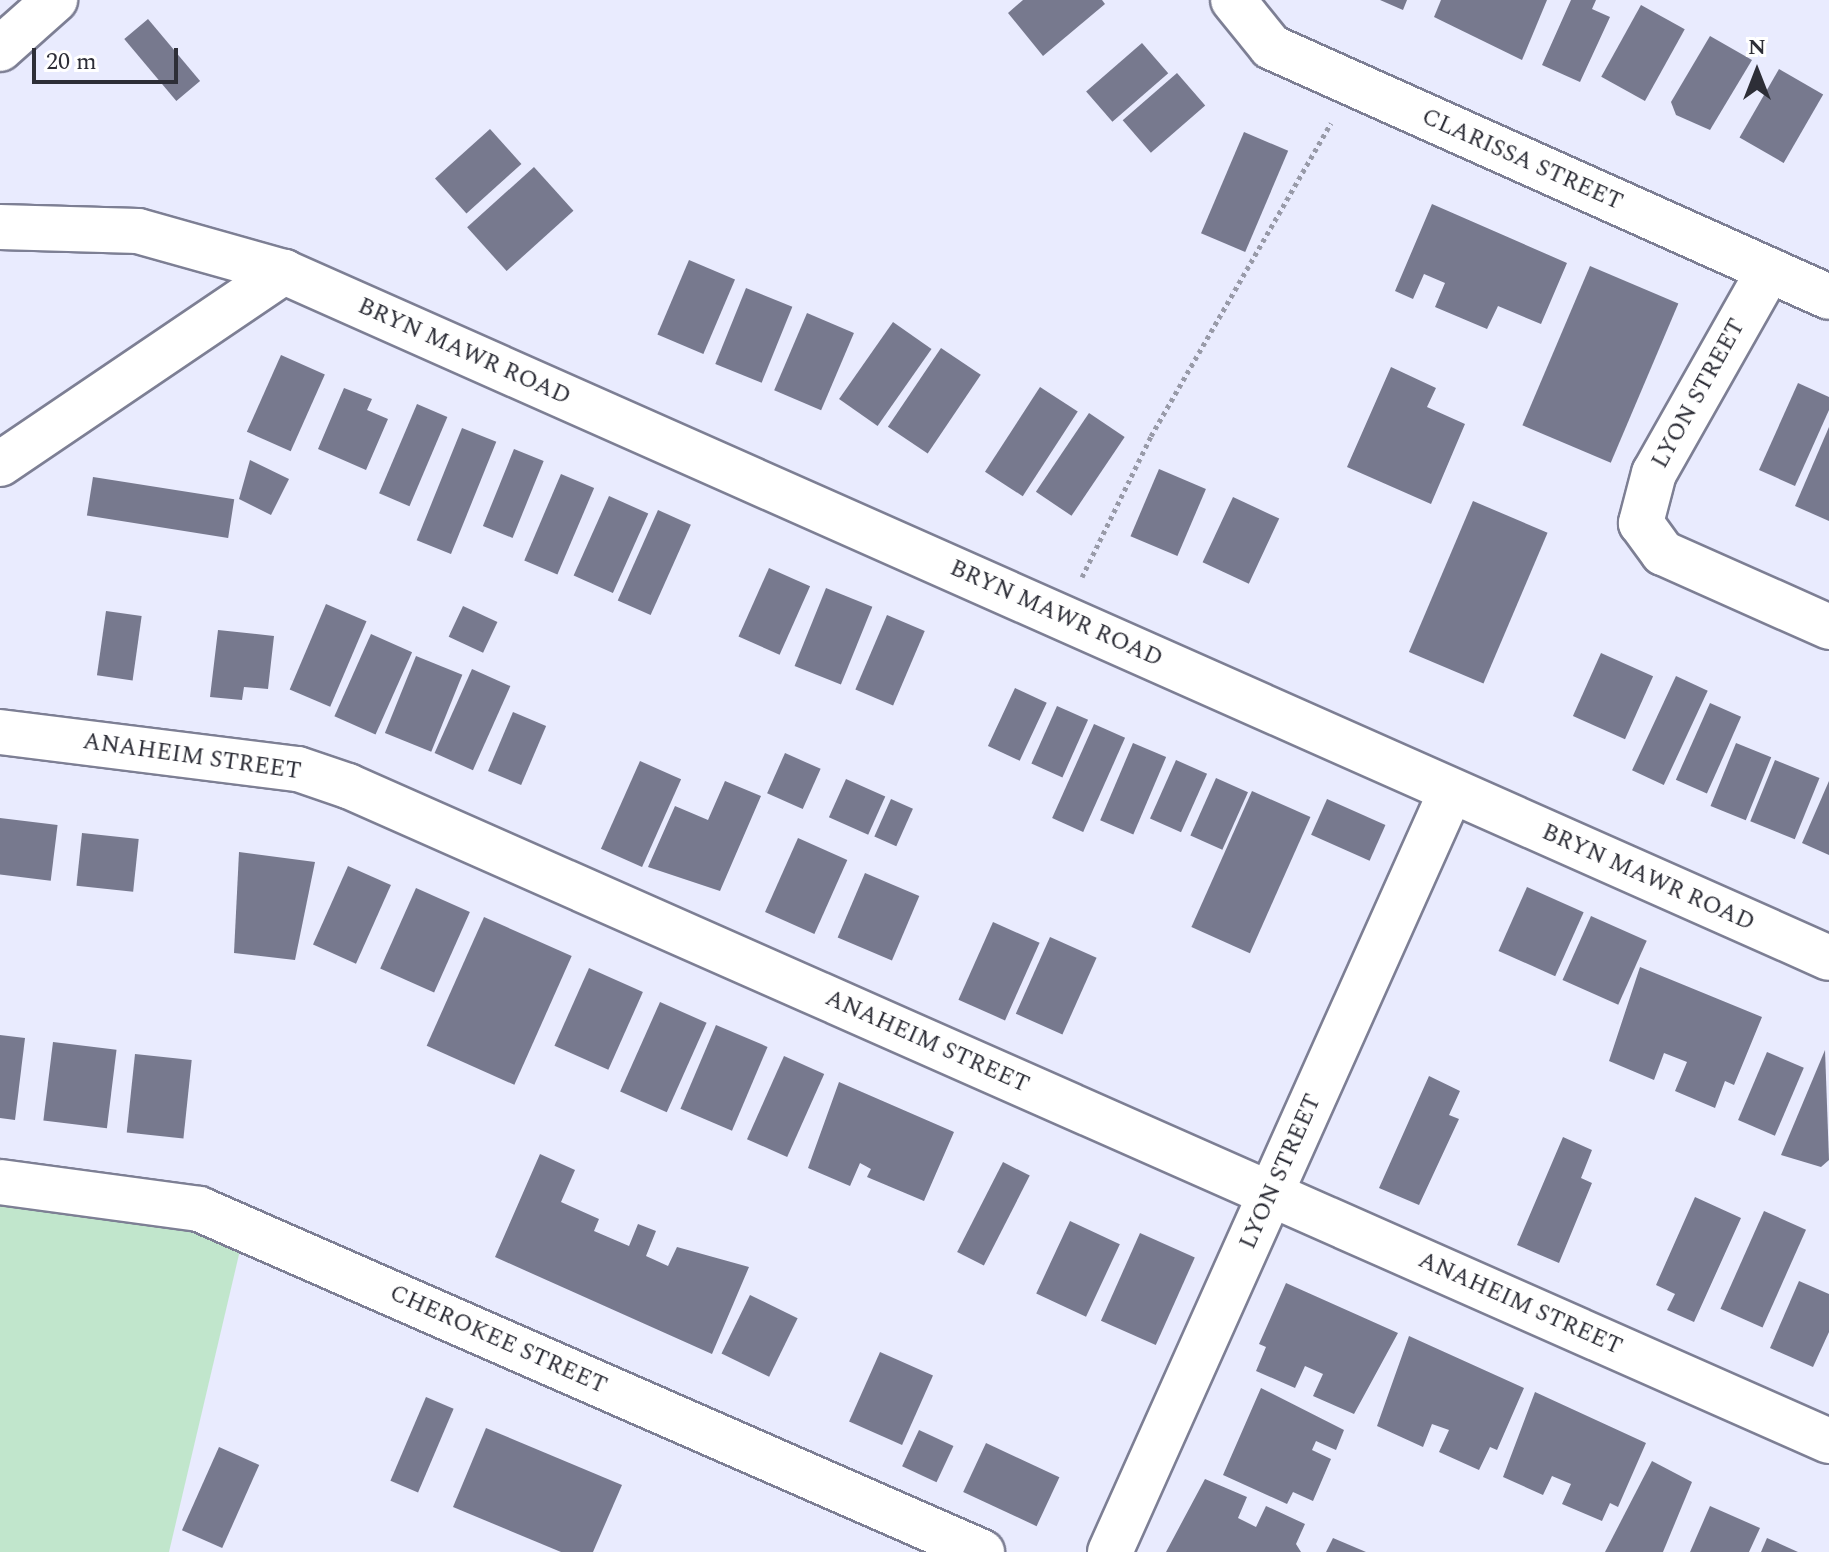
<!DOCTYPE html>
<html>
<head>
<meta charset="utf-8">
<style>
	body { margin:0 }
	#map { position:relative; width:1829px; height:1552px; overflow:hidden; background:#e9ebfe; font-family:Spectral,serif }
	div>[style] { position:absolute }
	.green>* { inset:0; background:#c1e6cc }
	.building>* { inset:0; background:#77798e; transform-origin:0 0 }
	.path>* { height:5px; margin-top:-2.5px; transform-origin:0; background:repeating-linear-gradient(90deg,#989aa8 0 4px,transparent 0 8px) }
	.roads { filter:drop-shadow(2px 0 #7d7f94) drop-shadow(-2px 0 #7d7f94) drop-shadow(0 2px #7d7f94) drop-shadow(0 -2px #7d7f94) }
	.minor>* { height:44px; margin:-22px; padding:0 22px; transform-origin:22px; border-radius:22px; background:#fff }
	span { translate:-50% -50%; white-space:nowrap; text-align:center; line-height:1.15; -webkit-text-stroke:6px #fff; paint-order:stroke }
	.street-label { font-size:24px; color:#2d2e37 }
	.north { position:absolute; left:1717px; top:32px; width:80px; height:80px; -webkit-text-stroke:6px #fff; paint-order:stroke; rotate:0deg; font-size:22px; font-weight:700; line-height:32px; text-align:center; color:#2d2e37 }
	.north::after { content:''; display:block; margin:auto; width:28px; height:36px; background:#2d2e37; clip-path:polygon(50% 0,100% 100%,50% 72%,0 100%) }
	.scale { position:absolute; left:32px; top:48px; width:146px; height:36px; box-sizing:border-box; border:4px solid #2d2e37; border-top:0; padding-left:10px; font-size:24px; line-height:28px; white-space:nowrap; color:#2d2e37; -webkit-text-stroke:6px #fff; paint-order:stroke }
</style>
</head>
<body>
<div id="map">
	<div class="green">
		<i style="clip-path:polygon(0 1187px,245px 1229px,169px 1552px,0 1552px)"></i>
	</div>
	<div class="building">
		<i style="clip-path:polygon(1023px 0,1102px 0,1105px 4px,1043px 56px,1008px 13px)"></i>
		<i style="clip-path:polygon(1380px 0,1407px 0,1403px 10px)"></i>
		<i style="clip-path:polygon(1441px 0,1547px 0,1522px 60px,1434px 17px)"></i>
		<i style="clip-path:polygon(1571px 0,1596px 0,1592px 9px,1610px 17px,1580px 82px,1542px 65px)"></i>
		<i style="left:1641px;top:5px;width:50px;height:82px;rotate:29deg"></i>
		<i style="left:148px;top:19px;width:81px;height:31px;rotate:50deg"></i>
		<i style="clip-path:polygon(1710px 36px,1752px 60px,1710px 130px,1676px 115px,1671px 102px)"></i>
		<i style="left:1142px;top:43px;width:40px;height:74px;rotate:49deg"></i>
		<i style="left:1779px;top:69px;width:51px;height:79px;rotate:30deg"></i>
		<i style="left:1177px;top:73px;width:43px;height:72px;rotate:49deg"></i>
		<i style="left:490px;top:129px;width:47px;height:74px;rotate:48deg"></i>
		<i style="left:1244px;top:132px;width:48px;height:110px;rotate:23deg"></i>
		<i style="left:534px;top:167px;width:59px;height:90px;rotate:48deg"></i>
		<i style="clip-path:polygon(1432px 204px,1567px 263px,1541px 324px,1498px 306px,1487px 329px,1435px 307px,1445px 283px,1424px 274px,1413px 299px,1395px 291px)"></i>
		<i style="left:689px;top:260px;width:50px;height:81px;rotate:23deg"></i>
		<i style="left:1590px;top:266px;width:96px;height:173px;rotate:23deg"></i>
		<i style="left:746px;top:288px;width:50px;height:82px;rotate:22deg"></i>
		<i style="left:807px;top:313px;width:51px;height:84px;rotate:23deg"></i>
		<i style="left:893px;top:322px;width:47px;height:94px;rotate:35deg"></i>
		<i style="left:941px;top:348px;width:48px;height:95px;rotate:34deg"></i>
		<i style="left:281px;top:355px;width:48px;height:84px;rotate:24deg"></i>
		<i style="clip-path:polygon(1391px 367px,1436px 388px,1427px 407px,1465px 424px,1431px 504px,1347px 467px)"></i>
		<i style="clip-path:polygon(1798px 383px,1829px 397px,1829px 410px,1795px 486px,1759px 470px)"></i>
		<i style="left:1040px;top:387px;width:45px;height:101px;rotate:33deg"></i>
		<i style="clip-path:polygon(344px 388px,372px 399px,367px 410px,388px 419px,366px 470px,318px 449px)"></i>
		<i style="left:417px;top:404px;width:33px;height:97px;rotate:23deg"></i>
		<i style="left:1089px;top:413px;width:43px;height:95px;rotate:34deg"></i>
		<i style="clip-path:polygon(1829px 427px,1829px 521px,1795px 506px)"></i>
		<i style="left:462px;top:428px;width:37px;height:121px;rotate:22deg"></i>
		<i style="left:514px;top:449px;width:32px;height:83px;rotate:22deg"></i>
		<i style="clip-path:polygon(250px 460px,289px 479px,271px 515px,239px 499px)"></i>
		<i style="left:1159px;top:469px;width:51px;height:73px;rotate:23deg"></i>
		<i style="left:561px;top:474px;width:36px;height:94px;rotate:23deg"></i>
		<i style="left:93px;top:477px;width:143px;height:39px;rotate:9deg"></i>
		<i style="left:609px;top:496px;width:43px;height:87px;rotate:24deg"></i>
		<i style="left:1233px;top:497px;width:51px;height:72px;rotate:25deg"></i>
		<i style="left:1473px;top:501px;width:81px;height:164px;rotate:23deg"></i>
		<i style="left:658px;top:510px;width:36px;height:99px;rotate:24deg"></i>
		<i style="left:769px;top:568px;width:45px;height:75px;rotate:24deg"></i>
		<i style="left:826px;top:588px;width:50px;height:84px;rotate:22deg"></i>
		<i style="left:326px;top:604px;width:44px;height:93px;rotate:23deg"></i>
		<i style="left:463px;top:606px;width:38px;height:34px;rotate:25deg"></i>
		<i style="left:106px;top:611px;width:36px;height:65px;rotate:8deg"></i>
		<i style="left:887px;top:615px;width:41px;height:81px;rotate:23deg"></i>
		<i style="clip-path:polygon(218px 630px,274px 636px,268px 689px,244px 687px,242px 700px,210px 697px)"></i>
		<i style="left:371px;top:634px;width:45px;height:90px;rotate:24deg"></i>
		<i style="left:1601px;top:653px;width:57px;height:69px;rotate:24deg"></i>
		<i style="left:416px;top:656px;width:50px;height:83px;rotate:22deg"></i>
		<i style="left:472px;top:669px;width:42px;height:92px;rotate:24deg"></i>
		<i style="left:1676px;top:676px;width:35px;height:104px;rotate:25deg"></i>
		<i style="left:1015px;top:688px;width:35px;height:64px;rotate:25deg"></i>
		<i style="left:1710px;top:703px;width:34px;height:84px;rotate:24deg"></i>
		<i style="left:1057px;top:706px;width:34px;height:63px;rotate:24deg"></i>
		<i style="left:513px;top:712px;width:36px;height:64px;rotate:23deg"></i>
		<i style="left:1094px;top:724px;width:34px;height:103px;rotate:24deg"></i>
		<i style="left:1133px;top:743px;width:36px;height:84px;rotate:23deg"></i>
		<i style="left:1736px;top:743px;width:38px;height:68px;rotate:22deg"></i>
		<i style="left:785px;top:753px;width:39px;height:44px;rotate:24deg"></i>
		<i style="left:1176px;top:760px;width:34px;height:64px;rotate:24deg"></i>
		<i style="left:1775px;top:760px;width:48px;height:66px;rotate:22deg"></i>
		<i style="left:640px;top:761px;width:45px;height:96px;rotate:24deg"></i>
		<i style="left:1216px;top:778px;width:35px;height:63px;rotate:24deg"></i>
		<i style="left:846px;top:779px;width:43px;height:42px;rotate:24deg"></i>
		<i style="clip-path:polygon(725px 781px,761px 796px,720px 891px,648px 867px,675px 806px,708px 820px)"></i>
		<i style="clip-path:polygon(1829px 781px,1829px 855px,1802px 843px)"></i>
		<i style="left:1252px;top:791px;width:64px;height:149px;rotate:24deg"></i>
		<i style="left:891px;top:799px;width:24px;height:41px;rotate:24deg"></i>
		<i style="left:1327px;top:799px;width:64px;height:39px;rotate:24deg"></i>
		<i style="left:0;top:818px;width:58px;height:56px;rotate:7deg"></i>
		<i style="left:82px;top:833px;width:57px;height:53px;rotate:6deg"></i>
		<i style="left:798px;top:838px;width:54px;height:81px;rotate:24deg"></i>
		<i style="clip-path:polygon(239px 852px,315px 862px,295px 960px,234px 953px)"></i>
		<i style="left:348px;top:866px;width:47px;height:86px;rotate:24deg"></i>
		<i style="left:865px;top:873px;width:59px;height:70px;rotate:23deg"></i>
		<i style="left:1527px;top:887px;width:62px;height:70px;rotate:24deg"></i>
		<i style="left:416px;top:888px;width:59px;height:88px;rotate:24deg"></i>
		<i style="left:1591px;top:916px;width:61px;height:70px;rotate:24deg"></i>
		<i style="left:484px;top:917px;width:96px;height:141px;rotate:24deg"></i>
		<i style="left:993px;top:922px;width:51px;height:85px;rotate:24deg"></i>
		<i style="left:1050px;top:937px;width:51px;height:84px;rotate:24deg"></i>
		<i style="clip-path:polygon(1640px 967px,1762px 1017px,1734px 1085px,1725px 1081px,1715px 1108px,1675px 1091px,1687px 1062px,1664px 1053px,1654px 1080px,1609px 1061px)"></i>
		<i style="left:589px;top:968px;width:59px;height:85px;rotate:24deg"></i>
		<i style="left:660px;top:1002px;width:51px;height:98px;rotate:24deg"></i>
		<i style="left:716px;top:1025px;width:56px;height:91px;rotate:23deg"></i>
		<i style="clip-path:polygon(0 1035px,25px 1038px,15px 1120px,0 1118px)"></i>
		<i style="left:53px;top:1042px;width:64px;height:79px;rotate:7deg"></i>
		<i style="clip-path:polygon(1825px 1050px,1829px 1160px,1821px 1167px,1781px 1155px)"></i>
		<i style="left:1767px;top:1052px;width:40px;height:74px;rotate:23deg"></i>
		<i style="left:135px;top:1054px;width:57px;height:79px;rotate:6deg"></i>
		<i style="left:784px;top:1056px;width:44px;height:91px;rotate:24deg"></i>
		<i style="clip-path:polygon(1429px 1076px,1460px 1091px,1449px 1115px,1459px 1119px,1419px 1205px,1379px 1188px)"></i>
		<i style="clip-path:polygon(839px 1082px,954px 1132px,924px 1201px,867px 1177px,871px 1169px,860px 1163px,850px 1186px,808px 1168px)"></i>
		<i style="clip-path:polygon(1563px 1137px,1592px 1150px,1581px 1178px,1592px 1183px,1559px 1263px,1517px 1245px)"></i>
		<i style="clip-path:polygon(540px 1154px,575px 1170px,561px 1202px,599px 1219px,594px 1231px,629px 1246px,638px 1224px,656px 1231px,646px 1256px,668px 1266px,677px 1247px,749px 1267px,712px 1354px,495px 1257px)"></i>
		<i style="left:1003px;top:1162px;width:30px;height:101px;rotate:27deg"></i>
		<i style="clip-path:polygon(1695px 1197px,1741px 1218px,1694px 1322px,1667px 1310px,1675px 1294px,1656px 1285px)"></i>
		<i style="left:1764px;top:1211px;width:46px;height:107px;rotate:24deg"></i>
		<i style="left:1070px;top:1221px;width:55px;height:80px;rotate:25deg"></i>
		<i style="left:1140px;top:1233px;width:60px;height:96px;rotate:24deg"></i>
		<i style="clip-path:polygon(1799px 1281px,1829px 1294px,1829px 1332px,1813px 1367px,1770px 1348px)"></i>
		<i style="clip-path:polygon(1286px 1283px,1398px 1333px,1354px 1414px,1313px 1396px,1323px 1374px,1305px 1366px,1295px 1388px,1256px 1371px,1266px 1347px,1259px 1344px)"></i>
		<i style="left:750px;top:1295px;width:53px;height:65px;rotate:26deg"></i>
		<i style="clip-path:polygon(1409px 1336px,1524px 1388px,1497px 1450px,1490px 1447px,1479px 1470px,1439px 1452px,1449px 1430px,1432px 1424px,1423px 1447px,1377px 1426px)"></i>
		<i style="left:880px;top:1352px;width:58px;height:76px;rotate:24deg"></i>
		<i style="clip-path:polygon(1261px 1388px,1344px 1430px,1336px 1450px,1316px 1441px,1312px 1450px,1331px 1459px,1313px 1501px,1293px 1492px,1287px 1504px,1223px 1475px)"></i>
		<i style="clip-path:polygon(1535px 1392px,1646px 1443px,1618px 1507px,1610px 1503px,1602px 1521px,1562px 1504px,1571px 1484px,1552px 1476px,1543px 1495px,1503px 1477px)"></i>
		<i style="left:426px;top:1397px;width:30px;height:91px;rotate:23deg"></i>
		<i style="clip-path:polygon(486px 1428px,622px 1485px,593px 1552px,561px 1552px,453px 1507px)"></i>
		<i style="left:919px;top:1430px;width:38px;height:40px;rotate:25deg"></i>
		<i style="left:986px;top:1443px;width:81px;height:54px;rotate:25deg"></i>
		<i style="left:219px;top:1447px;width:44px;height:91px;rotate:24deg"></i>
		<i style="clip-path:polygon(1652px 1461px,1692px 1482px,1663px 1552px,1605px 1552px)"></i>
		<i style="clip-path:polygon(1205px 1479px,1247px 1497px,1238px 1518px,1256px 1527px,1266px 1506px,1305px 1524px,1296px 1544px,1301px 1552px,1166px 1552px)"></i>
		<i style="clip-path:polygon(1710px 1506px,1760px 1528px,1749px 1552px,1690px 1552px)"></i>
		<i style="clip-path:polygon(1333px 1538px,1366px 1552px,1326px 1552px)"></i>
		<i style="clip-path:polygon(1767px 1538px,1798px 1552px,1761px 1552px)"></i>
	</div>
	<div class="path">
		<i style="left:1082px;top:577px;width:157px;rotate:-63.9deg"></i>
		<i style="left:1151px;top:436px;width:361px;rotate:-60.1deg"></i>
	</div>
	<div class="roads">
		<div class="minor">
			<i style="left:1233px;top:0;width:60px;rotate:51deg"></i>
			<i style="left:1271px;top:47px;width:611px;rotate:24.13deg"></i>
			<i style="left:0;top:49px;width:74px;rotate:-41.7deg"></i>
			<i style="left:0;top:227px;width:138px;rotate:1.7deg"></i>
			<i style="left:138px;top:231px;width:152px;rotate:15.7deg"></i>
			<i style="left:1769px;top:270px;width:233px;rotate:119.5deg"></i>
			<i style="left:1654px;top:473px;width:52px;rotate:104.6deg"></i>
			<i style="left:1641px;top:523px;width:37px;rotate:54deg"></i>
			<i style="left:1663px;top:553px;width:182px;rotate:24deg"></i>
			<i style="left:0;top:464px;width:343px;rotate:-34.1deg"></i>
			<i style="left:284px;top:272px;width:1690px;rotate:23.94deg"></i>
			<i style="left:0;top:732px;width:300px;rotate:7.1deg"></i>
			<i style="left:298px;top:769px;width:53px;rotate:18.8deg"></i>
			<i style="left:348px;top:786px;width:1619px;rotate:23.86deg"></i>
			<i style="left:0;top:1182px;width:201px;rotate:7.7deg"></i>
			<i style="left:199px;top:1209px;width:855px;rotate:23.66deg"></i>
			<i style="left:1110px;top:1552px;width:834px;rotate:-65.86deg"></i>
		</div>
	</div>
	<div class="street-label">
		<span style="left:1522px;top:160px;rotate:24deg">CLARISSA STREET</span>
		<span style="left:464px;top:352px;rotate:24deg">BRYN MAWR ROAD</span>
		<span style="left:1699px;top:394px;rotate:-61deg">LYON STREET</span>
		<span style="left:1056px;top:614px;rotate:24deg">BRYN MAWR ROAD</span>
		<span style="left:192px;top:757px;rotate:8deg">ANAHEIM STREET</span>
		<span style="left:1648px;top:878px;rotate:24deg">BRYN MAWR ROAD</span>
		<span style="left:927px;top:1042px;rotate:24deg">ANAHEIM STREET</span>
		<span style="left:1281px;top:1172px;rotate:-66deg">LYON STREET</span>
		<span style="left:1520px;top:1304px;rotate:24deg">ANAHEIM STREET</span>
		<span style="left:498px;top:1340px;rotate:24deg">CHEROKEE STREET</span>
	</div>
	<div class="north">N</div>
	<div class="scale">20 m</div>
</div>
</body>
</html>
